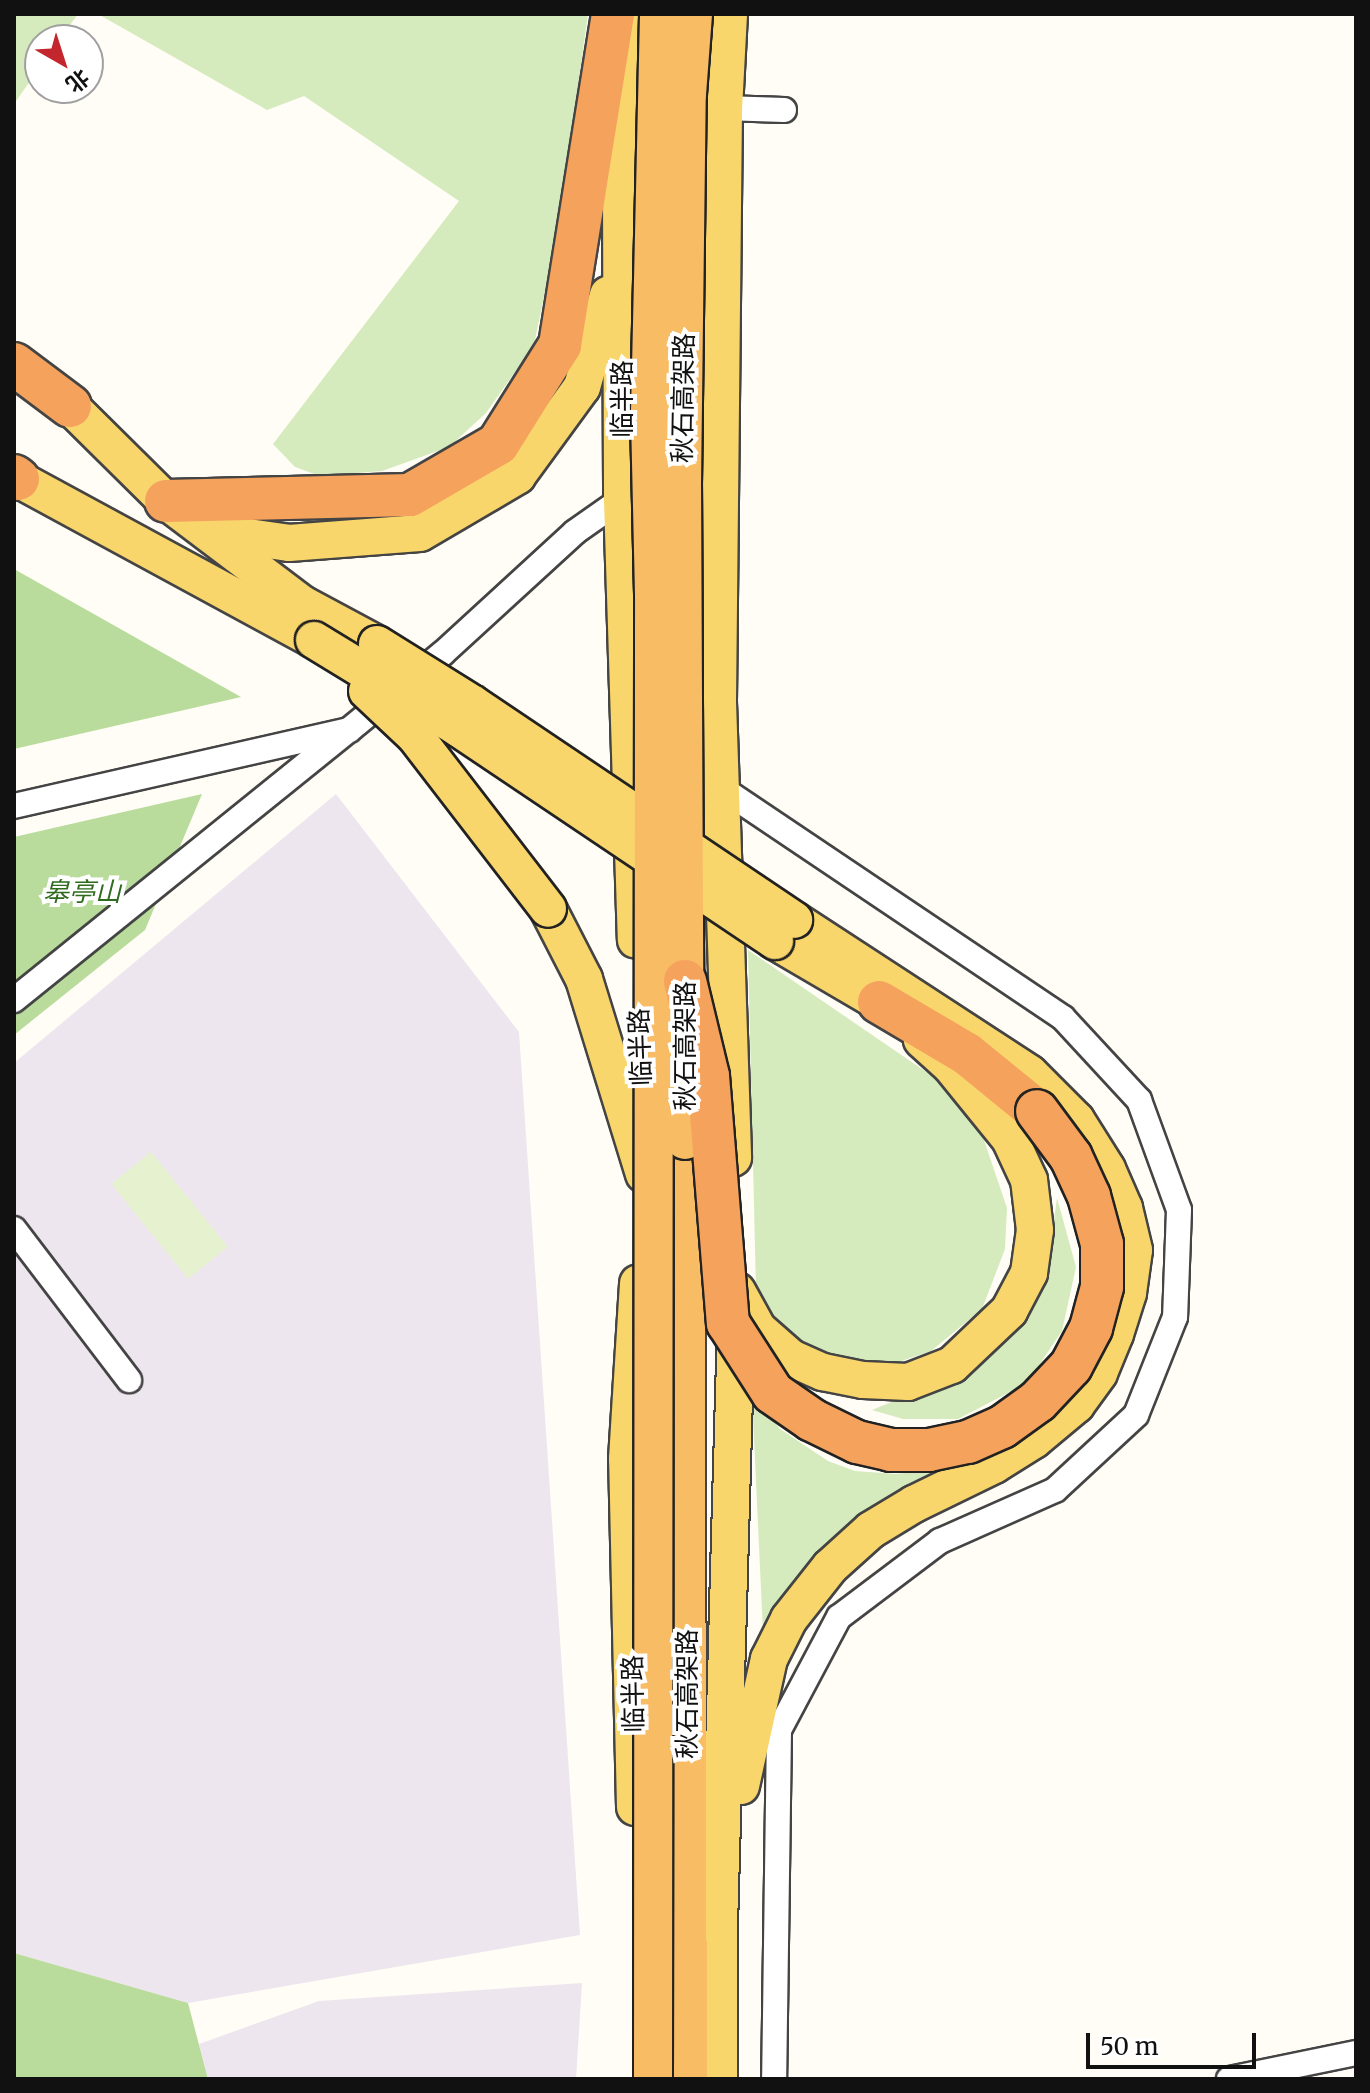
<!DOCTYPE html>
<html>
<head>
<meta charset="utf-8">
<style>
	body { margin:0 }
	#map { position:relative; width:1370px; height:2093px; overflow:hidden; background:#fffdf5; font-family:Merriweather,"Noto Sans SC",serif }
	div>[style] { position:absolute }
	.industrial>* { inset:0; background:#eee6ef }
	.green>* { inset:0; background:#d5ebbd }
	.forest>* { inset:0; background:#b9dc9c }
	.pitch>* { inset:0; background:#e6f2cf; transform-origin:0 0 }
	.roads { filter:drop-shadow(2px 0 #444) drop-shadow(-2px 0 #444) drop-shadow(0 2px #444) drop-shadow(0 -2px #444) }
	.minor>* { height:24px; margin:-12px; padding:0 12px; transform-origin:12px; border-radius:12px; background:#fff }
	.primary>* { height:36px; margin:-18px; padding:0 18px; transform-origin:18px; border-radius:18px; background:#f9d66b }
	.trunk>* { height:38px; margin:-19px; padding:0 19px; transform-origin:19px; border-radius:19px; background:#f7bc64 }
	.motorway>* { height:42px; margin:-21px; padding:0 21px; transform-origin:21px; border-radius:21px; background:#f5a25d }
	.bridges { filter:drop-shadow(2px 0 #222) drop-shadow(-2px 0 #222) drop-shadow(0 2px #222) drop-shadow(0 -2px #222) }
	.primary-bridge>* { height:36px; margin:-18px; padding:0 18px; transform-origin:18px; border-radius:18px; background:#f9d66b }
	.trunk-bridge>* { height:38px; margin:-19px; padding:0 19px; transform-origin:19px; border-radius:19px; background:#f7bc64 }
	.motorway-bridge>* { height:42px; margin:-21px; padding:0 21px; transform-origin:21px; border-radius:21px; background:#f5a25d }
	span { translate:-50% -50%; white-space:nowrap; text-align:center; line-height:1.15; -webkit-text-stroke:8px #fff; paint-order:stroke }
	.street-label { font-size:26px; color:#111 }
	.park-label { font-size:26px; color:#2f6b1f; font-style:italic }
	.frame { position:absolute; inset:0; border:16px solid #111; pointer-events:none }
	.north { position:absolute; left:24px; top:24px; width:80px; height:80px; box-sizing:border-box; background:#fff; border:2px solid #a0a0a0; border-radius:50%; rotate:141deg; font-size:22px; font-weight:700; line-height:32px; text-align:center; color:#111 }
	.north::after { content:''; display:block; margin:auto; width:28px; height:36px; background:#c4262e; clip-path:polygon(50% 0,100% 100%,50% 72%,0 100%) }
	.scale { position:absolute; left:1086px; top:2033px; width:170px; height:36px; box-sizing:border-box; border:4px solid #111; border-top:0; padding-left:10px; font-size:24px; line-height:28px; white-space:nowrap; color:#111; -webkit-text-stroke:6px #fff; paint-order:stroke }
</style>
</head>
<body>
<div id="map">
	<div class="industrial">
		<i style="clip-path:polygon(336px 794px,519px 1032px,580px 1935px,188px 2003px,14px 1953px,14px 1063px)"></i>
		<i style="clip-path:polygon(582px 1983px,576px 2079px,208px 2079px,199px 2044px,319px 2001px)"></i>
	</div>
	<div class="green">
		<i style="clip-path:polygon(14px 14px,78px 14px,59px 40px,40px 40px,40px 67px,14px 104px)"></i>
		<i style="clip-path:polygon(98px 14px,588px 14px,558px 227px,534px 345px,486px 413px,449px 447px,382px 471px,320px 476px,295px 467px,273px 444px,459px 201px,304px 96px,267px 110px)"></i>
		<i style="clip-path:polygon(748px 950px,935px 1078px,964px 1106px,984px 1140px,1007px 1208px,1005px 1249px,982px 1309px,931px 1351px,887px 1366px,846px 1364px,807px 1349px,783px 1328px,756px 1290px)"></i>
		<i style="clip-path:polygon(1057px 1198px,1076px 1267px,1062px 1331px,1027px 1383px,958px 1419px,903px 1419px,872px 1410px,965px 1372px,1007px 1338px,1033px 1300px,1048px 1266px)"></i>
		<i style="clip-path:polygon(752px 1394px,780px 1429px,828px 1461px,855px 1471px,896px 1474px,952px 1467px,836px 1536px,785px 1595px,763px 1633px)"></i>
	</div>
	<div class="forest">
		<i style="clip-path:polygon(14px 569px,241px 697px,14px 749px)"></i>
		<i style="clip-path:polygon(202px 794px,145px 930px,14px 1035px,14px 837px)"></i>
		<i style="clip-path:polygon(14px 1953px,188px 2003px,208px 2079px,14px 2079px)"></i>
	</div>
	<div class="pitch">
		<i style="left:151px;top:1152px;width:122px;height:51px;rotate:51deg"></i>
	</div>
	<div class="roads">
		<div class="minor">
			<i style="left:724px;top:108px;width:60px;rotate:1.9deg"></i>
			<i style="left:721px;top:788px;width:412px;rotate:33.9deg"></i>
			<i style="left:1063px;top:1018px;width:112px;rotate:47.2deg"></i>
			<i style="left:1139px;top:1100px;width:117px;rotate:70deg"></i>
			<i style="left:1179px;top:1210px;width:107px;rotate:92.1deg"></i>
			<i style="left:1175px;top:1317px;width:105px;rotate:111.7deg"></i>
			<i style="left:1136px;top:1415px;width:110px;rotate:137.2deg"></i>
			<i style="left:1055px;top:1490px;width:126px;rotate:156.1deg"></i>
			<i style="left:940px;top:1541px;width:126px;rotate:143deg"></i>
			<i style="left:839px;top:1617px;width:128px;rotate:118deg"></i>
			<i style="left:779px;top:1730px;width:349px;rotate:90.8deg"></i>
			<i style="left:14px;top:806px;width:344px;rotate:-12.8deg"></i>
			<i style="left:349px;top:730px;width:120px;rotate:-39.3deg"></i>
			<i style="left:442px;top:654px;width:180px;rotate:-42.5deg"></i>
			<i style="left:575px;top:532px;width:57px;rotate:-35.1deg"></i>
			<i style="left:622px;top:499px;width:12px;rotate:-14deg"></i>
			<i style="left:14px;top:1000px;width:424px;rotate:-38.9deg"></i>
			<i style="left:14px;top:1229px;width:190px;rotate:52.7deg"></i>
			<i style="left:1229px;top:2079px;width:130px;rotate:-11.6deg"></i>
		</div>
		<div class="primary">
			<i style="left:634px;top:14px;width:181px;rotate:94.1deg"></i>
			<i style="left:621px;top:195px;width:304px;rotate:89.8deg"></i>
			<i style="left:622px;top:499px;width:441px;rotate:88.2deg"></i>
			<i style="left:729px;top:14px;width:94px;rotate:93deg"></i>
			<i style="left:724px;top:108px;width:594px;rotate:90.58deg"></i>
			<i style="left:718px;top:702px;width:456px;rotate:88.1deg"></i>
			<i style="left:70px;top:406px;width:135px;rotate:44.7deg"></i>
			<i style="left:166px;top:501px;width:171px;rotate:37.1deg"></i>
			<i style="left:302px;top:604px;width:85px;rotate:28.1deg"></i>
			<i style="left:18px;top:479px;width:337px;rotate:28.5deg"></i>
			<i style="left:166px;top:501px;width:90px;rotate:23.7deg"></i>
			<i style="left:248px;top:537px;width:41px;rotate:8.3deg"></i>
			<i style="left:289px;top:543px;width:131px;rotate:-4.4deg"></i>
			<i style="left:420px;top:533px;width:113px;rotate:-30.4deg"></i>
			<i style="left:517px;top:476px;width:110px;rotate:-53.9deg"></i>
			<i style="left:582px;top:387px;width:96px;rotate:-74.2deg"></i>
			<i style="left:548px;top:909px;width:79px;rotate:62.8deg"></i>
			<i style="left:584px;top:979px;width:204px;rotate:72.9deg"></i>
			<i style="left:775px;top:941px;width:115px;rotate:30.4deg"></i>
			<i style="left:737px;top:1291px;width:43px;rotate:61.1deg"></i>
			<i style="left:758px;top:1329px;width:44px;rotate:41.3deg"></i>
			<i style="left:791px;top:1358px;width:35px;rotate:24deg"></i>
			<i style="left:823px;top:1372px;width:41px;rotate:11.3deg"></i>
			<i style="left:863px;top:1380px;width:45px;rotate:2.5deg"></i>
			<i style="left:908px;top:1382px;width:47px;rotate:-21.1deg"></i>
			<i style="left:952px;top:1365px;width:79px;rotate:-43.5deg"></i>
			<i style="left:1009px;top:1311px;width:43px;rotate:-62.2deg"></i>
			<i style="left:1029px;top:1273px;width:43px;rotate:-82.1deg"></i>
			<i style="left:1035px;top:1230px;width:50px;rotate:-96.8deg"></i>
			<i style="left:1029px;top:1180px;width:45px;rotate:-114.9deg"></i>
			<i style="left:1010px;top:1139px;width:95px;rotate:-129deg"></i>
			<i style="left:950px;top:1065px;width:38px;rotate:-138deg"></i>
			<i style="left:741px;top:1786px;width:130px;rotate:-77.6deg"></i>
			<i style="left:769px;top:1659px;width:45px;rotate:-63.4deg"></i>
			<i style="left:789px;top:1619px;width:66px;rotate:-51.7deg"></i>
			<i style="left:830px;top:1567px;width:55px;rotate:-42.1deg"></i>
			<i style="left:871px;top:1530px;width:50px;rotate:-31.2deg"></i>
			<i style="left:914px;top:1504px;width:89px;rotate:-26deg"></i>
			<i style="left:994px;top:1465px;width:47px;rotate:-32deg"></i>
			<i style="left:1034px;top:1440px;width:55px;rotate:-39.8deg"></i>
			<i style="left:1076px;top:1405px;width:39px;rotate:-54deg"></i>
			<i style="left:1099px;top:1373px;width:42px;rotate:-67.7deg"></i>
			<i style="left:1115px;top:1334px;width:43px;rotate:-72.4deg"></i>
			<i style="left:1128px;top:1293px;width:43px;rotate:-82.1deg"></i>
			<i style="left:1134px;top:1250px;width:43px;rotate:-103.4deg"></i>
			<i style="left:1124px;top:1208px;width:43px;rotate:-113.6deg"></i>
			<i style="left:1107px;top:1169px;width:58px;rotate:-122.3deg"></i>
			<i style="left:1076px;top:1120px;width:66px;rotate:-135deg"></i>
			<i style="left:1029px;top:1073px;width:280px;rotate:-146.9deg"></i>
			<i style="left:635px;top:1807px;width:348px;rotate:-91.3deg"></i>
			<i style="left:627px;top:1459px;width:176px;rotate:-86.4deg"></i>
			<i style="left:719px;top:2079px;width:153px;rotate:-90deg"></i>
			<i style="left:719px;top:1926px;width:601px;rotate:-88.38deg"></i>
		</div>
		<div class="trunk">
			<i style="left:685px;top:1140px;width:939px;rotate:89.82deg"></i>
		</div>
		<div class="motorway">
			<i style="left:14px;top:364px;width:70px;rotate:36.9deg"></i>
			<i style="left:14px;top:476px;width:5px;rotate:37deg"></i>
			<i style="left:166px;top:501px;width:244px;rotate:-1.4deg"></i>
			<i style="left:410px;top:495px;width:102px;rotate:-30.1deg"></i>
			<i style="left:498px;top:444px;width:117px;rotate:-57.9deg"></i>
			<i style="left:560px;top:345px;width:335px;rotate:-80.9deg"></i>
			<i style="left:879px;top:1002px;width:102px;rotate:30.6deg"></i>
			<i style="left:967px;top:1054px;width:90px;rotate:39.2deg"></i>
		</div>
	</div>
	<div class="bridges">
		<div class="primary-bridge">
			<i style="left:314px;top:640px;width:169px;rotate:31.4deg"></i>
			<i style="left:458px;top:728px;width:382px;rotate:33.9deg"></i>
			<i style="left:377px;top:644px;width:113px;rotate:32deg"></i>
			<i style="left:473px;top:704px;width:387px;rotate:33.9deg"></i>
			<i style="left:367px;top:691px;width:66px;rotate:43.2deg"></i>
			<i style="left:415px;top:736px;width:218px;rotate:52.4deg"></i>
		</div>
		<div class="trunk-bridge">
			<i style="left:685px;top:1140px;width:656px;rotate:-90.26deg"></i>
			<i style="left:682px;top:484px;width:390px;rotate:-89.3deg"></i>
			<i style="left:687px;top:94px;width:80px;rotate:-85.7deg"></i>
			<i style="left:653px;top:2079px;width:1485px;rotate:-89.96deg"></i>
			<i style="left:654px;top:594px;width:182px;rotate:-91.3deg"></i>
			<i style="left:650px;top:412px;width:398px;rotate:-88.7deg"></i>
		</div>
		<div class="motorway-bridge">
			<i style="left:685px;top:981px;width:98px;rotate:76.4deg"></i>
			<i style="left:708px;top:1076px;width:248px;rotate:85.4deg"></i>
			<i style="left:728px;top:1323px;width:83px;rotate:57.3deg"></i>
			<i style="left:773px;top:1393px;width:47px;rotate:34.7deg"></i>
			<i style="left:812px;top:1420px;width:50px;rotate:26.1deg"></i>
			<i style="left:857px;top:1442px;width:35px;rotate:13deg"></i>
			<i style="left:891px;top:1450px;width:38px"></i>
			<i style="left:929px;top:1450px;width:40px;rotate:-12deg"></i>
			<i style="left:968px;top:1442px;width:37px;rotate:-24deg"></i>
			<i style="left:1002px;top:1427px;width:44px;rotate:-35.8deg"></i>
			<i style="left:1038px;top:1401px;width:48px;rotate:-46.7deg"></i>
			<i style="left:1071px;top:1366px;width:43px;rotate:-62.2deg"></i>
			<i style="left:1091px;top:1328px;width:42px;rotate:-75deg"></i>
			<i style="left:1102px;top:1287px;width:43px;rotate:-90deg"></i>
			<i style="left:1102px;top:1244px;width:50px;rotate:-105.2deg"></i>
			<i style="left:1089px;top:1196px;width:43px;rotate:-114.8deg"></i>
			<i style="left:1071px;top:1157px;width:57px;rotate:-126.5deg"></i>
		</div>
	</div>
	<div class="street-label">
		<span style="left:683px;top:398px;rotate:-89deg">秋石高架路</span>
		<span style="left:622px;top:399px;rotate:-90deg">临半路</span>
		<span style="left:685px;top:1046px;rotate:-90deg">秋石高架路</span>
		<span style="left:640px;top:1047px;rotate:-92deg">临半路</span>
		<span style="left:633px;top:1694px;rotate:-91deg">临半路</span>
		<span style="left:687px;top:1694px;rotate:-90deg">秋石高架路</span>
	</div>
	<div class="park-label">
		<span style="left:82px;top:892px">皋亭山</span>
	</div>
	<div class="frame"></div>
	<div class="north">北</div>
	<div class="scale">50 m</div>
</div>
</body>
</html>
